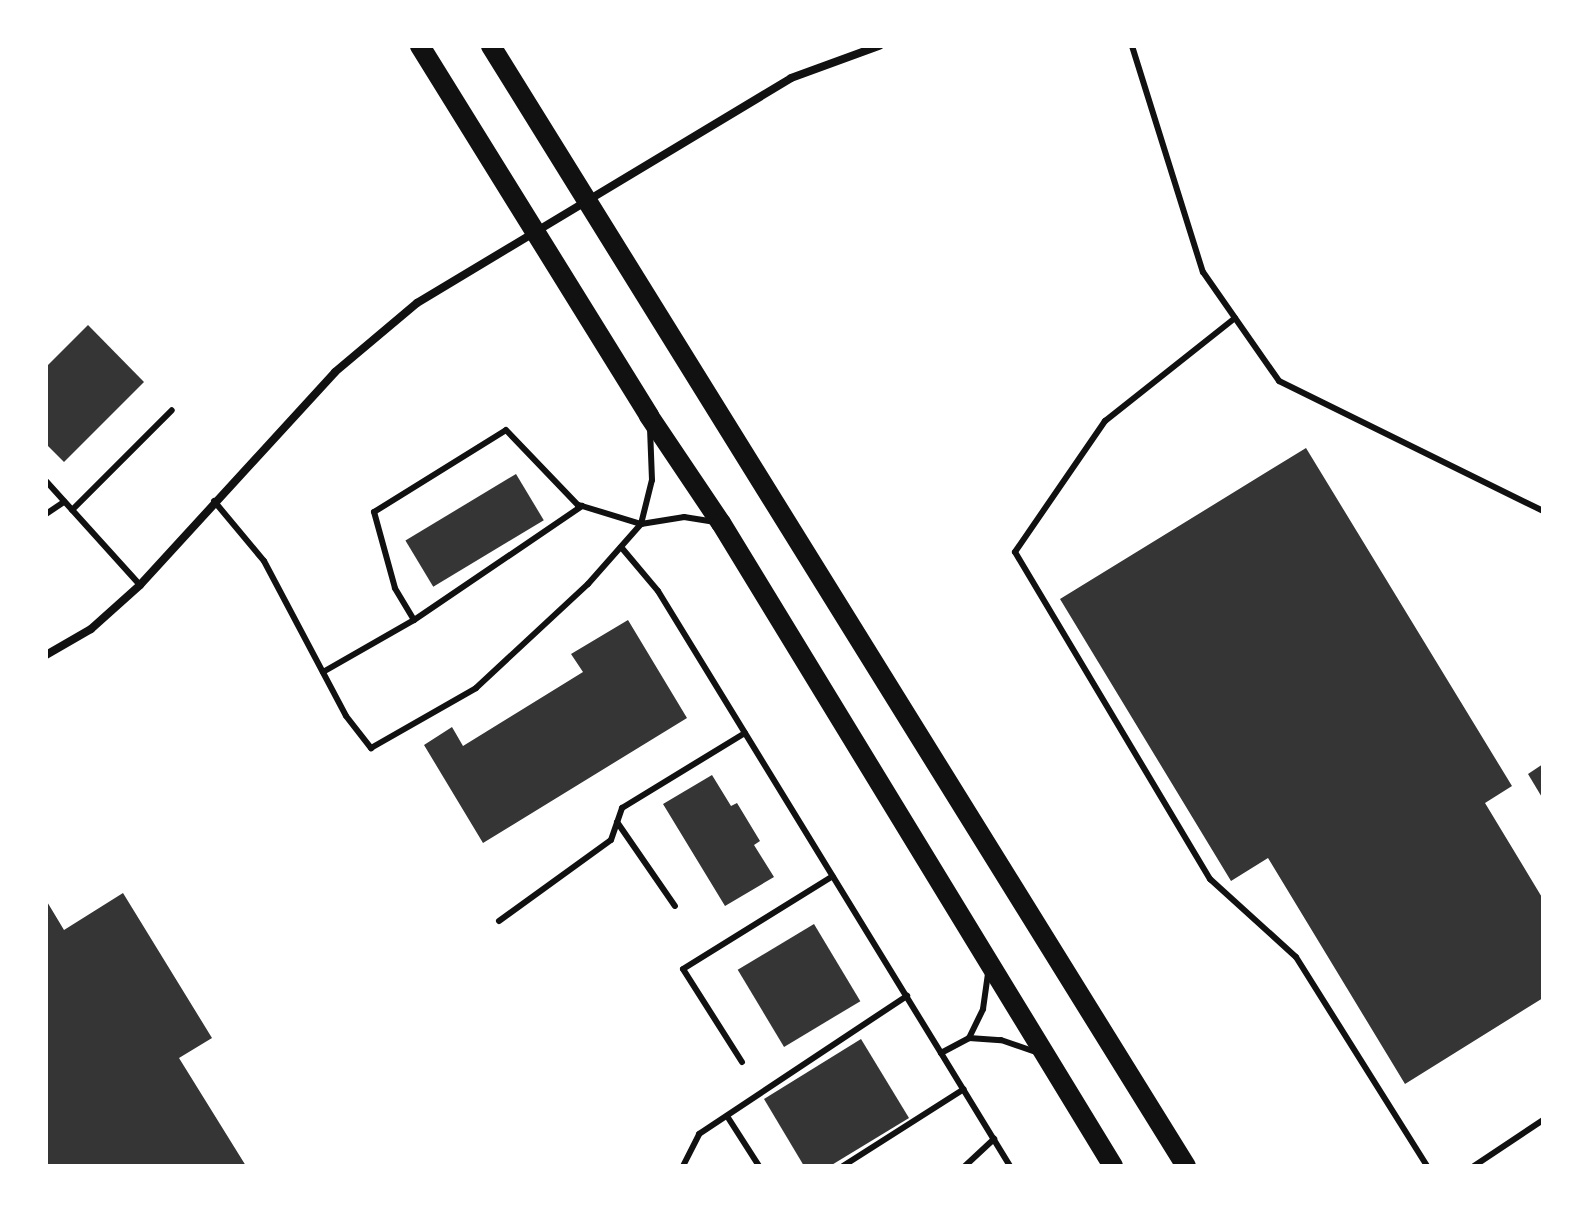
<!DOCTYPE html>
<html>
<head>
<meta charset="utf-8">
<style>
	body { margin:0 }
	#map { position:relative; width:1589px; height:1212px; overflow:hidden; background:#fff; font-family:"Alegreya Sans",sans-serif }
	div>[style] { position:absolute }
	.building>* { inset:0; background:#353535; transform-origin:0 0 }
	.service>* { height:6px; margin:-3px; padding:0 3px; transform-origin:3px; border-radius:3px; background:#111 }
	.minor>* { height:8px; margin:-4px; padding:0 4px; transform-origin:4px; border-radius:4px; background:#111 }
	.primary>* { height:20px; margin:-10px; padding:0 10px; transform-origin:10px; border-radius:10px; background:#111 }
	span { translate:-50% -50%; white-space:nowrap; text-align:center; line-height:1.15; -webkit-text-stroke:6px #fff; paint-order:stroke }
	.frame { position:absolute; inset:0; border:48px solid #fff; pointer-events:none }
</style>
</head>
<body>
<div id="map">
	<div class="building">
		<i style="clip-path:polygon(88px 325px,144px 382px,64px 462px,46px 444px,46px 367px)"></i>
		<i style="clip-path:polygon(1306px 448px,1512px 786px,1485px 803px,1543px 899px,1543px 998px,1405px 1084px,1268px 858px,1231px 881px,1060px 599px)"></i>
		<i style="left:516px;top:474px;width:54px;height:129px;rotate:59deg"></i>
		<i style="clip-path:polygon(628px 620px,687px 718px,483px 843px,424px 745px,452px 727px,463px 746px,583px 672px,571px 654px)"></i>
		<i style="clip-path:polygon(1543px 764px,1543px 799px,1528px 774px)"></i>
		<i style="clip-path:polygon(712px 775px,731px 806px,737px 803px,760px 841px,754px 845px,774px 877px,725px 906px,663px 804px)"></i>
		<i style="clip-path:polygon(123px 893px,212px 1038px,179px 1058px,246px 1166px,46px 1166px,46px 900px,64px 930px)"></i>
		<i style="left:814px;top:924px;width:90px;height:89px;rotate:59deg"></i>
		<i style="clip-path:polygon(861px 1039px,909px 1118px,830px 1166px,804px 1166px,764px 1099px)"></i>
	</div>
	<div class="service">
		<i style="left:1132px;top:46px;width:237px;rotate:72.6deg"></i>
		<i style="left:1203px;top:272px;width:133px;rotate:55.1deg"></i>
		<i style="left:1279px;top:381px;width:294px;rotate:26.2deg"></i>
		<i style="left:1235px;top:318px;width:166px;rotate:141.6deg"></i>
		<i style="left:1105px;top:421px;width:159px;rotate:124.5deg"></i>
		<i style="left:1015px;top:552px;width:381px;rotate:59.2deg"></i>
		<i style="left:1210px;top:879px;width:116px;rotate:42.2deg"></i>
		<i style="left:1296px;top:957px;width:247px;rotate:57.9deg"></i>
		<i style="left:46px;top:481px;width:140px;rotate:47.9deg"></i>
		<i style="left:214px;top:501px;width:78px;rotate:50.2deg"></i>
		<i style="left:264px;top:561px;width:175px;rotate:62.1deg"></i>
		<i style="left:346px;top:716px;width:41px;rotate:52deg"></i>
		<i style="left:371px;top:748px;width:121px;rotate:-29.7deg"></i>
		<i style="left:476px;top:688px;width:153px;rotate:-42.9deg"></i>
		<i style="left:588px;top:584px;width:80px;rotate:-48.5deg"></i>
		<i style="left:641px;top:524px;width:45px;rotate:-76deg"></i>
		<i style="left:652px;top:480px;width:51px;rotate:-92.2deg"></i>
		<i style="left:582px;top:506px;width:203px;rotate:145.8deg"></i>
		<i style="left:414px;top:620px;width:37px;rotate:-121deg"></i>
		<i style="left:395px;top:588px;width:79px;rotate:-105.4deg"></i>
		<i style="left:374px;top:512px;width:155px;rotate:-31.8deg"></i>
		<i style="left:506px;top:430px;width:104px;rotate:46.2deg"></i>
		<i style="left:578px;top:505px;width:4px;rotate:14deg"></i>
		<i style="left:582px;top:506px;width:62px;rotate:17deg"></i>
		<i style="left:641px;top:524px;width:44px;rotate:-9.2deg"></i>
		<i style="left:684px;top:517px;width:30px;rotate:9deg"></i>
		<i style="left:72px;top:510px;width:141px;rotate:-45deg"></i>
		<i style="left:46px;top:514px;width:22px;rotate:-34deg"></i>
		<i style="left:621px;top:547px;width:57px;rotate:49.9deg"></i>
		<i style="left:658px;top:591px;width:542px;rotate:58.51deg"></i>
		<i style="left:941px;top:1053px;width:32px;rotate:-28deg"></i>
		<i style="left:969px;top:1038px;width:32px;rotate:4deg"></i>
		<i style="left:1001px;top:1040px;width:36px;rotate:19deg"></i>
		<i style="left:323px;top:672px;width:105px;rotate:-29.7deg"></i>
		<i style="left:617px;top:822px;width:102px;rotate:55.4deg"></i>
		<i style="left:499px;top:921px;width:138px;rotate:-35.9deg"></i>
		<i style="left:611px;top:840px;width:34px;rotate:-71deg"></i>
		<i style="left:622px;top:808px;width:144px;rotate:-31.4deg"></i>
		<i style="left:969px;top:1038px;width:32px;rotate:-64deg"></i>
		<i style="left:983px;top:1009px;width:36px;rotate:-82deg"></i>
		<i style="left:941px;top:1053px;width:132px;rotate:58.6deg"></i>
		<i style="left:742px;top:1062px;width:110px;rotate:-122.4deg"></i>
		<i style="left:683px;top:969px;width:176px;rotate:-31.8deg"></i>
		<i style="left:727px;top:1116px;width:59px;rotate:57.4deg"></i>
		<i style="left:683px;top:1166px;width:36px;rotate:-63deg"></i>
		<i style="left:699px;top:1134px;width:250px;rotate:-33.6deg"></i>
		<i style="left:843px;top:1166px;width:143px;rotate:-32.5deg"></i>
		<i style="left:965px;top:1166px;width:40px;rotate:-43deg"></i>
		<i style="left:1474px;top:1166px;width:83px;rotate:-33.7deg"></i>
	</div>
	<div class="minor">
		<i style="left:46px;top:655px;width:52px;rotate:-30deg"></i>
		<i style="left:91px;top:629px;width:66px;rotate:-41.9deg"></i>
		<i style="left:140px;top:585px;width:289px;rotate:-47.5deg"></i>
		<i style="left:335px;top:372px;width:107px;rotate:-40.1deg"></i>
		<i style="left:417px;top:303px;width:436px;rotate:-31deg"></i>
		<i style="left:791px;top:78px;width:94px;rotate:-20deg"></i>
	</div>
	<div class="primary">
		<i style="left:420px;top:46px;width:435px;rotate:58.2deg"></i>
		<i style="left:649px;top:416px;width:129px;rotate:56.1deg"></i>
		<i style="left:721px;top:523px;width:753px;rotate:58.63deg"></i>
		<i style="left:491px;top:46px;width:1318px;rotate:58.18deg"></i>
	</div>
	<div class="frame"></div>
</div>
</body>
</html>
